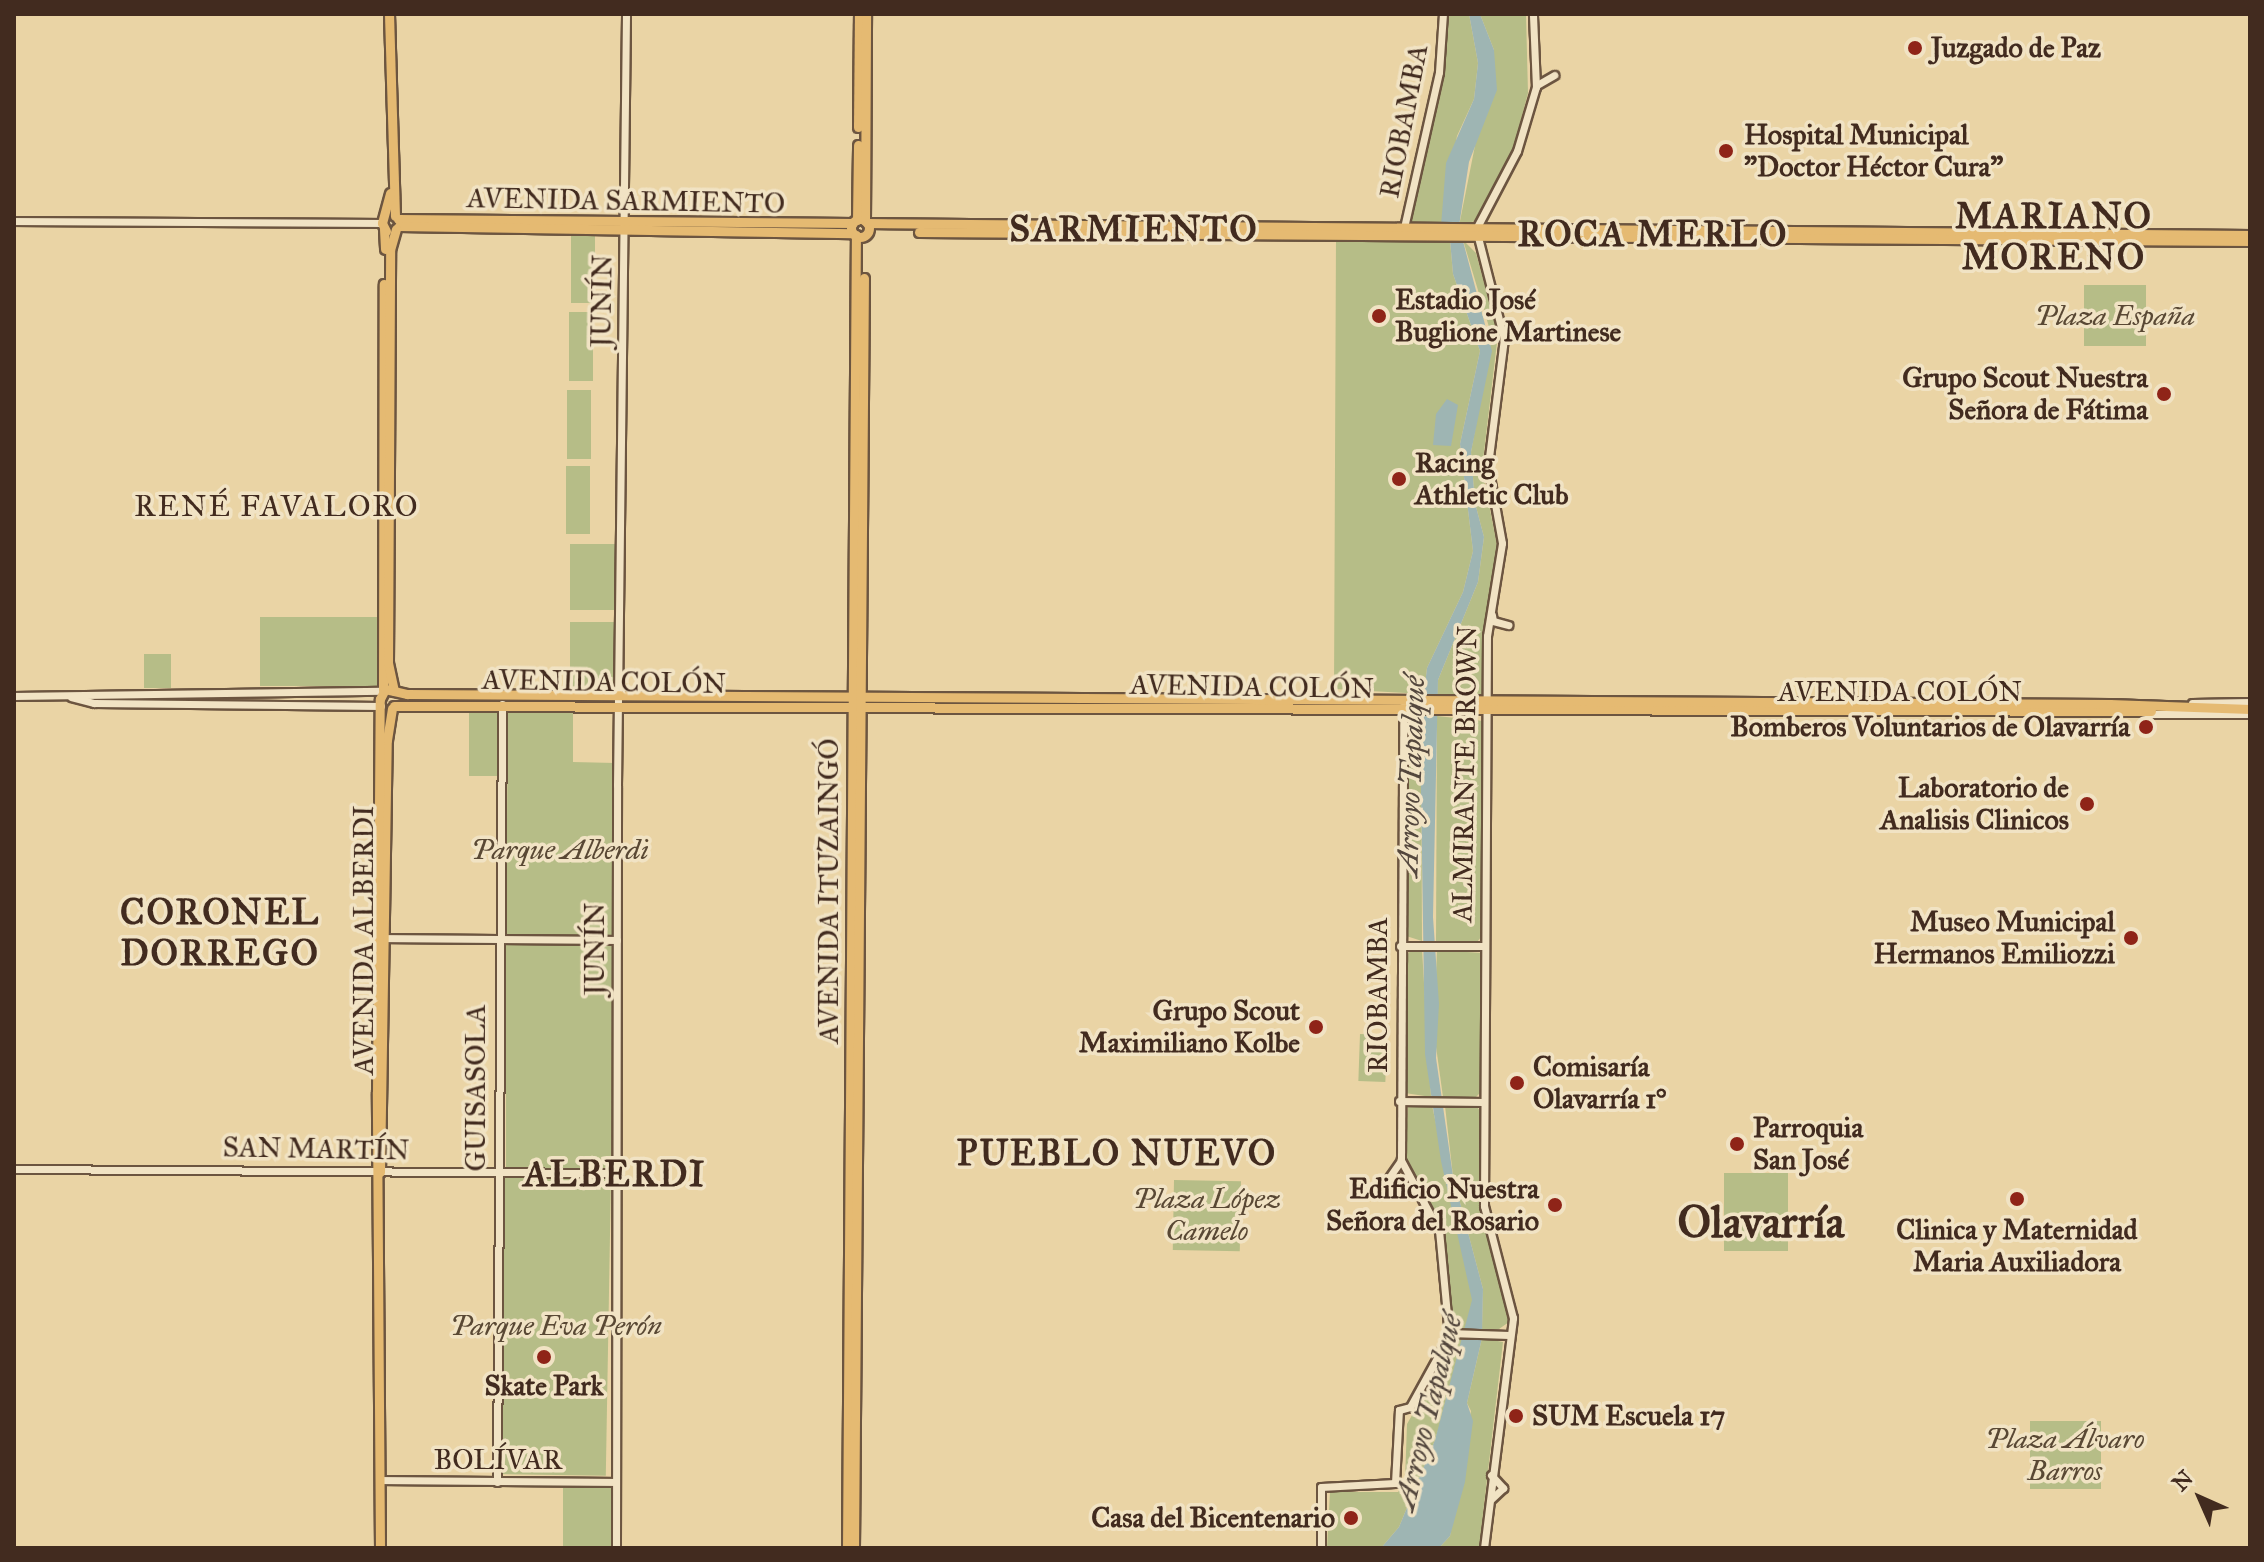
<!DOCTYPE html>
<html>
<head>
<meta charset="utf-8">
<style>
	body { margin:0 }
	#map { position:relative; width:2264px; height:1562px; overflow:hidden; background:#ead4a5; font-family:"IM FELL Great Primer",serif }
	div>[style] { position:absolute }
	.green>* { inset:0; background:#b6bd87; transform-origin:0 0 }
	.water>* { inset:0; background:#9eb5b3 }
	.roads { filter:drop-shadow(2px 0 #6c5540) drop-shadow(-2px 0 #6c5540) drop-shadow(0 2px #6c5540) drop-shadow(0 -2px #6c5540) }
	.minor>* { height:7px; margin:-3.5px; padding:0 3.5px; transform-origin:3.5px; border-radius:3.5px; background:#f1e3c4 }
	.major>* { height:9px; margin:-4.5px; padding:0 4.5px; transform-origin:4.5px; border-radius:4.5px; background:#e5ba72 }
	.major>.ring { margin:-4.5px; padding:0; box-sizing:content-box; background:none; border:9px solid #e5ba72; border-radius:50% }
	.dots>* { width:22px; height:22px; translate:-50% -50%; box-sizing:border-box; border:4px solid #f1e3c4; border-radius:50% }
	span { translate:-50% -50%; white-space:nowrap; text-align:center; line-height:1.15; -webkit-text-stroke:7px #f1e3c4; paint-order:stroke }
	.poi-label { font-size:28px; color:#422b1f; font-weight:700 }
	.left { translate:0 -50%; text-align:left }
	.right { translate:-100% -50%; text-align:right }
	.street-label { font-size:28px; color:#422b1f }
	.park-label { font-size:28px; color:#594834; font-style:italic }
	.neighbourhood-label { font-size:30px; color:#422b1f; letter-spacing:2px }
	.water-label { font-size:30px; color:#54473d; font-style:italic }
	.district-label { font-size:36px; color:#422b1f; font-weight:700; letter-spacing:2px }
	.town-label { font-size:44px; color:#422b1f; font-weight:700 }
	.frame { position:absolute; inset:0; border:16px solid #422b1f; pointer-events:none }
	.north { position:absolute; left:2160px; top:1458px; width:80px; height:80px; -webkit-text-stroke:6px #f1e3c4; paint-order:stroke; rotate:315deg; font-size:22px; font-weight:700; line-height:32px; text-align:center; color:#422b1f }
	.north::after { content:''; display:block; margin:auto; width:28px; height:36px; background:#422b1f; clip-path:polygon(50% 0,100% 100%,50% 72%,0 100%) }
</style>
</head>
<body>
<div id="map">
	<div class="green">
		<i style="clip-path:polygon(1448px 14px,1469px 14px,1478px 63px,1474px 99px,1457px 136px,1441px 226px,1411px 226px,1408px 222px,1444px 70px)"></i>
		<i style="clip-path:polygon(1480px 14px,1526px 14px,1528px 93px,1513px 150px,1475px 221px,1459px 226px,1494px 50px)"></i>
		<i style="left:571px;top:235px;width:24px;height:68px"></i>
		<i style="clip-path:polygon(1336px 236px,1450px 240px,1453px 274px,1480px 351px,1460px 444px,1473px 551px,1463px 592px,1427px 668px,1424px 694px,1334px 689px)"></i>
		<i style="clip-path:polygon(1463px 240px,1476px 253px,1498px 334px,1482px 469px,1497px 545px,1485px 622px,1483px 694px,1437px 697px,1438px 680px,1478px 582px,1484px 537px,1475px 503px,1471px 452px,1492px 337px)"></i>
		<i style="left:2146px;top:285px;width:61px;height:62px;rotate:90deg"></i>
		<i style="left:569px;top:312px;width:24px;height:69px"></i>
		<i style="left:567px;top:390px;width:24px;height:69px"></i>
		<i style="left:566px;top:466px;width:24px;height:68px"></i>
		<i style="left:570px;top:544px;width:45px;height:66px"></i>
		<i style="left:260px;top:617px;width:117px;height:69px"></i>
		<i style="left:570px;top:622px;width:45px;height:66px"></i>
		<i style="left:144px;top:654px;width:27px;height:34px"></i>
		<i style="clip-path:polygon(508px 706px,573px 706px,573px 762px,615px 763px,614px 937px,506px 937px)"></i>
		<i style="left:469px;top:708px;width:31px;height:68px"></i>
		<i style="clip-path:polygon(1411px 715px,1421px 715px,1422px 941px,1403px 935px,1406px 719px)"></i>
		<i style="clip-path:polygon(1437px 716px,1483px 721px,1482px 936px,1477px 942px,1436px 941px)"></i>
		<i style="left:506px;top:944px;width:108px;height:226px"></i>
		<i style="clip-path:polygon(1411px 950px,1422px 950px,1431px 1097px,1405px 1093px,1407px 955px)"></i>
		<i style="clip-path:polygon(1437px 950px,1482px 953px,1480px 1093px,1475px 1098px,1443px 1097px,1434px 1032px)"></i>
		<i style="left:1360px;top:1034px;width:27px;height:47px;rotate:2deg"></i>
		<i style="clip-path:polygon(1408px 1105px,1432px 1105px,1473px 1300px,1467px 1329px,1454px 1328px,1450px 1320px,1440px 1218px,1405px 1163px)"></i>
		<i style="clip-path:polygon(1445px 1106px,1477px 1107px,1481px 1112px,1480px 1213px,1509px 1311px,1509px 1322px,1499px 1329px,1482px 1329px,1483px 1289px,1453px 1176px)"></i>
		<i style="left:1724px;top:1173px;width:64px;height:78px"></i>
		<i style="left:503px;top:1176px;width:108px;height:298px;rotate:1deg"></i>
		<i style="left:1174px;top:1180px;width:67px;height:70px;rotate:1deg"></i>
		<i style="clip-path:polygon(1456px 1338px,1465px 1338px,1463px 1349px,1435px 1440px,1399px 1527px,1381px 1548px,1327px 1548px,1330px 1492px,1398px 1492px,1405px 1480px,1407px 1424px)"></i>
		<i style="clip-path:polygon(1482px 1338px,1503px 1342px,1479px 1548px,1439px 1548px,1450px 1536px,1471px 1411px,1467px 1403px)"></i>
		<i style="left:2030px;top:1421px;width:71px;height:68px"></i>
		<i style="left:563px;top:1488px;width:48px;height:60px"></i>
	</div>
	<div class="water">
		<i style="clip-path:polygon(1469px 14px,1480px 14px,1494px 50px,1497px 90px,1469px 162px,1459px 226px,1492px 351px,1471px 452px,1475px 503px,1484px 537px,1478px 582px,1438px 680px,1433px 917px,1439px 1004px,1436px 1058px,1453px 1176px,1483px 1289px,1482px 1338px,1467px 1403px,1473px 1421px,1465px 1482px,1450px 1536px,1439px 1548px,1381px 1548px,1399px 1527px,1435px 1440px,1472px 1300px,1441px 1161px,1425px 1054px,1420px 725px,1427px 668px,1463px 592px,1473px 551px,1460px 444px,1480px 351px,1453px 274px,1450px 240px,1441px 226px,1446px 163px,1474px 99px,1478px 63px)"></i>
		<i style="clip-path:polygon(1447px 399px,1458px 405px,1451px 446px,1433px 445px,1436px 414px)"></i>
	</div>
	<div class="roads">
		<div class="minor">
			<i style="left:1537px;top:85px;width:20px;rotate:-30deg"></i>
			<i style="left:14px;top:221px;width:368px;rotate:0.3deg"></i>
			<i style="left:1403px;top:232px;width:164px;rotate:-77.3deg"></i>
			<i style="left:1439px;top:72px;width:58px;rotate:-86.1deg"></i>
			<i style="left:1492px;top:615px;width:6px;rotate:81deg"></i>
			<i style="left:1493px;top:621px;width:16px;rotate:15deg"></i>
			<i style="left:14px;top:696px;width:369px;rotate:-0.8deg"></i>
			<i style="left:71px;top:697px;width:24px;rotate:15deg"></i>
			<i style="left:94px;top:703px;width:287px;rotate:0.6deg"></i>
			<i style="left:2192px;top:703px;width:58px;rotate:-1deg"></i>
			<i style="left:2148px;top:714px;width:102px"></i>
			<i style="left:379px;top:938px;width:238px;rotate:0.5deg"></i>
			<i style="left:1400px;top:946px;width:84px"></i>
			<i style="left:1399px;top:1101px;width:85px;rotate:0.7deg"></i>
			<i style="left:14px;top:1169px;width:603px;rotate:0.38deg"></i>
			<i style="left:1388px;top:1179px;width:21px;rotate:-55deg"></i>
			<i style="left:1401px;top:1195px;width:9px;rotate:-58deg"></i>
			<i style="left:1406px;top:1187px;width:9px;rotate:6deg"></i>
			<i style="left:1449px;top:1333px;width:60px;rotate:1.9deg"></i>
			<i style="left:1491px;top:1475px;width:18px;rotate:47deg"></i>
			<i style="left:1503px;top:1488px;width:16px;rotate:137deg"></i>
			<i style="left:380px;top:1480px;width:236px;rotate:0.5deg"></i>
			<i style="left:497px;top:1482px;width:778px;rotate:-89.63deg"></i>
			<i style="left:616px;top:1548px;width:763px;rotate:-89.92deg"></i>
			<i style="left:617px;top:785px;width:771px;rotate:-89.33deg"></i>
			<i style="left:1321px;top:1548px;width:61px;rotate:-90deg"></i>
			<i style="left:1321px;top:1487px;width:74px;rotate:-3.1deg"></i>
			<i style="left:1395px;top:1483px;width:73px;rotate:-86.9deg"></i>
			<i style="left:1399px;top:1410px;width:11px;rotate:-15deg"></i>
			<i style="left:1410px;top:1407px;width:81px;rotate:-61.2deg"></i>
			<i style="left:1449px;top:1336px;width:105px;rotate:-95.4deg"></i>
			<i style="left:1439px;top:1231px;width:81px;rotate:-118.2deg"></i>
			<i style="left:1401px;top:1160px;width:454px;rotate:-89.7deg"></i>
			<i style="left:1484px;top:1548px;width:232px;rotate:-82.8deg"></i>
			<i style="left:1513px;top:1318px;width:116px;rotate:-104.5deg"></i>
			<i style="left:1484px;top:1206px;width:570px;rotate:-89.7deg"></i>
			<i style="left:1487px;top:636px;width:94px;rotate:-80.8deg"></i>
			<i style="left:1502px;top:543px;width:79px;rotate:-100.2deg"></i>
			<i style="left:1488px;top:465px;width:127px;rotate:-82.8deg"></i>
			<i style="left:1504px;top:339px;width:114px;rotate:-104.3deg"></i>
			<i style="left:1476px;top:229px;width:88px;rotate:-62.3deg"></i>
			<i style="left:1517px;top:151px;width:67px;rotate:-73.5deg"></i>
			<i style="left:1536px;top:87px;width:73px;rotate:-92.4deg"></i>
		</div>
		<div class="major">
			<i style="left:389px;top:14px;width:202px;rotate:88.3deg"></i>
			<i style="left:858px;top:127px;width:113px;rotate:-89.5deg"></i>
			<i style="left:398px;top:219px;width:455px;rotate:0.5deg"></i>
			<i class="ring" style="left:851px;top:219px;width:9px;height:9px"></i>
			<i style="left:857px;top:220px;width:75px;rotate:-89.2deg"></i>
			<i style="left:865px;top:221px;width:207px;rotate:-89.7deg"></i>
			<i style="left:867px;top:223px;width:1383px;rotate:0.5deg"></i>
			<i style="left:399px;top:226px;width:454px;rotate:0.9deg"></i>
			<i style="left:384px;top:229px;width:20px;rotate:87deg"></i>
			<i style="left:386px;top:231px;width:9px;rotate:-117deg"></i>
			<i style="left:382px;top:223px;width:31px;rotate:-75deg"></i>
			<i style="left:919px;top:232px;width:1331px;rotate:0.39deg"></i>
			<i style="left:383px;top:690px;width:406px;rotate:-89.9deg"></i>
			<i style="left:394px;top:691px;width:29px;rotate:-102deg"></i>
			<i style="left:388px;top:663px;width:413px;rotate:-89.7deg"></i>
			<i style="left:390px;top:250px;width:22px;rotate:-74deg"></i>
			<i style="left:394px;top:706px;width:1757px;rotate:0.16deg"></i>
			<i style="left:380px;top:1172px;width:432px;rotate:-89.1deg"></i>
			<i style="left:387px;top:740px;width:32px;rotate:-81deg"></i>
			<i style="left:380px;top:1548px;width:456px;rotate:-90.4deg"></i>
			<i style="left:377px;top:1092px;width:393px;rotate:-89.6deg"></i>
			<i style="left:380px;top:699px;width:11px;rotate:-63deg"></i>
			<i style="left:385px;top:689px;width:23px;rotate:13deg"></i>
			<i style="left:407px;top:694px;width:1703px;rotate:0.34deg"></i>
			<i style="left:2110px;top:704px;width:140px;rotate:2deg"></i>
			<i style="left:847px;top:1548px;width:1313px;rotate:-89.61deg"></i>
			<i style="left:854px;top:1548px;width:1270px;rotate:-89.55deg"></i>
		</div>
	</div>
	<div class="dots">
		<i style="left:1915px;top:48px;background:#8f2418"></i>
		<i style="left:1726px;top:151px;background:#8f2418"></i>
		<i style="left:1379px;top:316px;background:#8f2418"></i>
		<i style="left:2164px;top:394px;background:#8f2418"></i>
		<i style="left:1399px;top:479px;background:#8f2418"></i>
		<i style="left:2146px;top:727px;background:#8f2418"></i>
		<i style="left:2087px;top:804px;background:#8f2418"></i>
		<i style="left:2131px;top:938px;background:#8f2418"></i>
		<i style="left:1316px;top:1027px;background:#8f2418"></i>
		<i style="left:1517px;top:1083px;background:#8f2418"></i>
		<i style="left:1737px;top:1144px;background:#8f2418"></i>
		<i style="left:2017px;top:1199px;background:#8f2418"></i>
		<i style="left:1555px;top:1205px;background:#8f2418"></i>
		<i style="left:544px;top:1357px;background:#8f2418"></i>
		<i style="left:1516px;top:1416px;background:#8f2418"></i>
		<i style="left:1351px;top:1518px;background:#8f2418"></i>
	</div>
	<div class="poi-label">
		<span class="left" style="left:1931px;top:48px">Juzgado de Paz</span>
		<span class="left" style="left:1744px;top:151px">Hospital Municipal<br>"Doctor Héctor Cura"</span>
		<span class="left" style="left:1395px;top:316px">Estadio José<br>Buglione Martinese</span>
		<span class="right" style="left:2148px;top:394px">Grupo Scout Nuestra<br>Señora de Fátima</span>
		<span class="left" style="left:1415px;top:479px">Racing<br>Athletic Club</span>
		<span class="right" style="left:2130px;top:727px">Bomberos Voluntarios de Olavarría</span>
		<span class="right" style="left:2069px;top:804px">Laboratorio de<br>Analisis Clinicos</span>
		<span class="right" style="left:2115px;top:938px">Museo Municipal<br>Hermanos Emiliozzi</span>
		<span class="right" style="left:1300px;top:1027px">Grupo Scout<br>Maximiliano Kolbe</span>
		<span class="left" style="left:1533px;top:1083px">Comisaría<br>Olavarría 1°</span>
		<span class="left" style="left:1753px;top:1144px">Parroquia<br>San José</span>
		<span class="right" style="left:1539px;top:1205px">Edificio Nuestra<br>Señora del Rosario</span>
		<span style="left:2017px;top:1246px">Clinica y Maternidad<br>Maria Auxiliadora</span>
		<span style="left:544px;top:1386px">Skate Park</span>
		<span class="left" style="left:1532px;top:1416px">SUM Escuela 17</span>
		<span class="right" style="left:1335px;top:1518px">Casa del Bicentenario</span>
	</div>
	<div class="street-label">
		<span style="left:1404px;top:121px;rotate:-79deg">RIOBAMBA</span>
		<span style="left:626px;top:201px;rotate:1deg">AVENIDA SARMIENTO</span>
		<span style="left:602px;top:301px;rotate:-89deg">JUNÍN</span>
		<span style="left:604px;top:682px;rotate:1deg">AVENIDA COLÓN</span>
		<span style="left:1252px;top:687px;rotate:1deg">AVENIDA COLÓN</span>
		<span style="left:1900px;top:692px">AVENIDA COLÓN</span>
		<span style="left:1465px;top:774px;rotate:-89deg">ALMIRANTE BROWN</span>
		<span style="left:829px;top:891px;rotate:-90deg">AVENIDA ITUZAINGÓ</span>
		<span style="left:364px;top:940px;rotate:-90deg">AVENIDA ALBERDI</span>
		<span style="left:595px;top:949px;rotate:-90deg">JUNÍN</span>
		<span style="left:1378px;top:995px;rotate:-90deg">RIOBAMBA</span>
		<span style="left:476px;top:1088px;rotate:-90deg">GUISASOLA</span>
		<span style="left:316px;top:1149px;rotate:1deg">SAN MARTÍN</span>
		<span style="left:498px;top:1460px">BOLÍVAR</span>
	</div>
	<div class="park-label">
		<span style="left:2115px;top:316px">Plaza España</span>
		<span style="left:560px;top:850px">Parque Alberdi</span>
		<span style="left:1207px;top:1215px">Plaza López<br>Camelo</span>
		<span style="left:556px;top:1326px">Parque Eva Perón</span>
		<span style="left:2065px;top:1455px">Plaza Álvaro<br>Barros</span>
	</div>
	<div class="neighbourhood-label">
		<span style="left:277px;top:506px">RENÉ FAVALORO</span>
	</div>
	<div class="water-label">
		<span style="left:1411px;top:776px;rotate:-88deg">Arroyo Tapalqué</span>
		<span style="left:1428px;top:1412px;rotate:-76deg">Arroyo Tapalqué</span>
	</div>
	<div class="district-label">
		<span style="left:2054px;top:237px">MARIANO<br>MORENO</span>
		<span style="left:1134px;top:230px">SARMIENTO</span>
		<span style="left:1653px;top:235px">ROCA MERLO</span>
		<span style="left:220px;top:933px">CORONEL<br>DORREGO</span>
		<span style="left:1117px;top:1154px">PUEBLO NUEVO</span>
		<span style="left:615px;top:1175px">ALBERDI</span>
	</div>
	<div class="town-label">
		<span style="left:1761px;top:1222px">Olavarría</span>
	</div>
	<div class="frame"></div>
	<div class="north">N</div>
</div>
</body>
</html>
